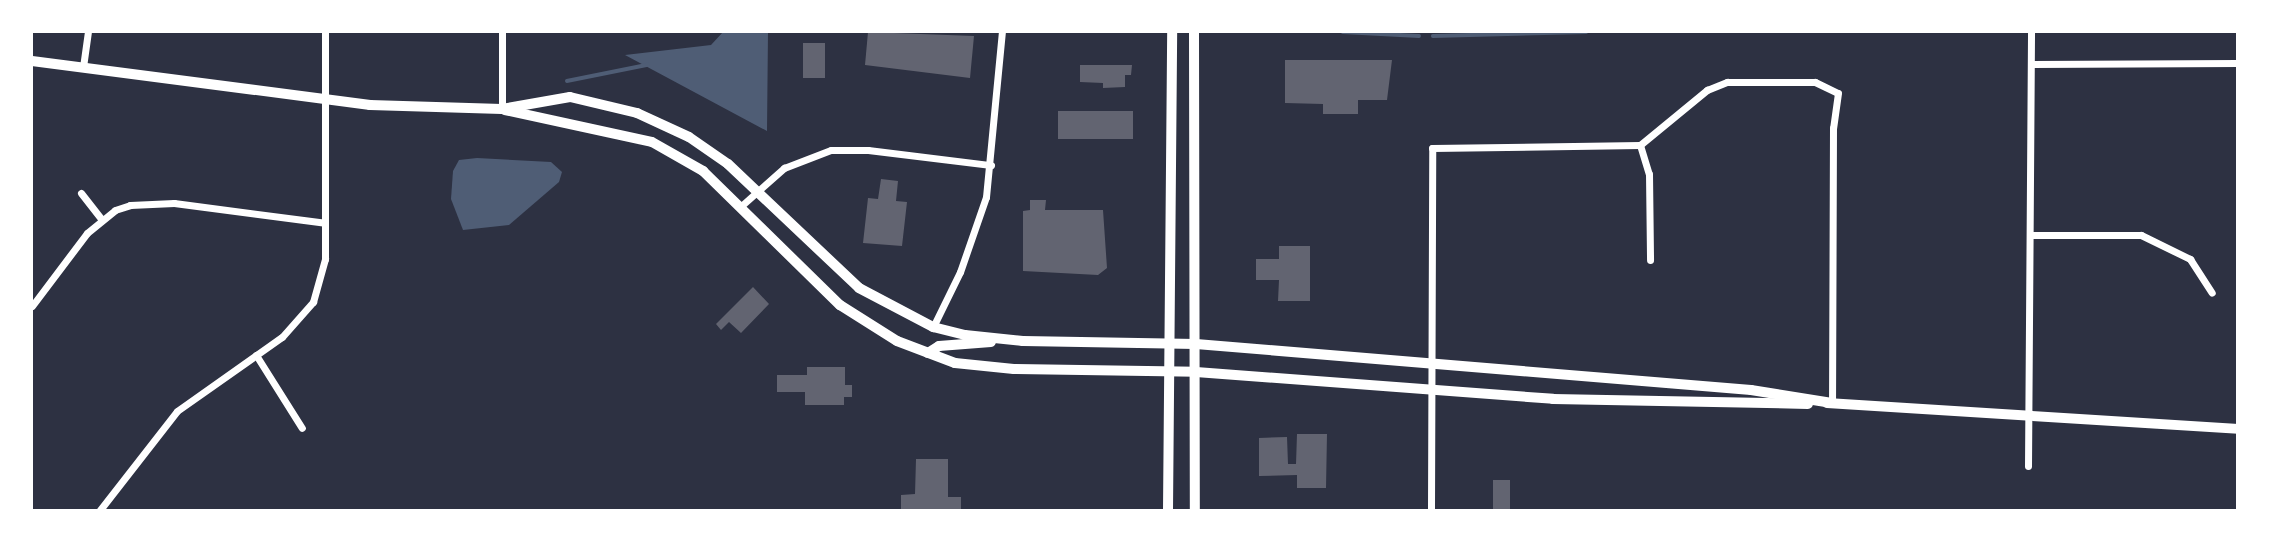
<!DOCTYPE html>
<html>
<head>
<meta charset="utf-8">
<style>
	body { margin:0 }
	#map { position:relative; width:2269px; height:542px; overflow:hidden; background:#2d3142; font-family:"IBM Plex Sans",sans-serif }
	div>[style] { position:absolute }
	.water>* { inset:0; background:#4f5d75 }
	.stream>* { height:3.5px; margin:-1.75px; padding:0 1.75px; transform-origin:1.75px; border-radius:1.75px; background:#4f5d75 }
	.building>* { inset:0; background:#626471; transform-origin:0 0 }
	.minor>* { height:7px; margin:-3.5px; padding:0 3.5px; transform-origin:3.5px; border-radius:3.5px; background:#fff }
	.tertiary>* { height:10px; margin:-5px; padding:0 5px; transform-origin:5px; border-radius:5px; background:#fff }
	.secondary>* { height:10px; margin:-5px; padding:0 5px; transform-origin:5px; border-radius:5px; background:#fff }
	span { translate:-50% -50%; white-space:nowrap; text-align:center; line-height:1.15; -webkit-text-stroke:7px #fff; paint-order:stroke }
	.frame { position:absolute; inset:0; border:33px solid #fff; pointer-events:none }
</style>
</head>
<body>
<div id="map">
	<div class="water">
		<i style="clip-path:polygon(723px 32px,768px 32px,767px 131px,625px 55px,711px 45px)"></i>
		<i style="clip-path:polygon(477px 158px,551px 162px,562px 172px,559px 182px,509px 225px,463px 230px,451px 199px,453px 171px,459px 160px)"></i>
	</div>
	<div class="stream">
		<i style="left:1343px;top:32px;width:76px;rotate:3deg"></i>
		<i style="left:1433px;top:36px;width:153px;rotate:-1.5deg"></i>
		<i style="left:567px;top:81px;width:82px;rotate:-11.3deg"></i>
	</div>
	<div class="building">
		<i style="clip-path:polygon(868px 32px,974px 36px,970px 78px,865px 65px)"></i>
		<i style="left:803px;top:43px;width:22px;height:35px"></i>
		<i style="clip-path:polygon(1285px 60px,1392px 60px,1387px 100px,1358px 100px,1358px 114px,1323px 114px,1323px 104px,1285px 103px)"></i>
		<i style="clip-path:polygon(1080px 65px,1132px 65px,1131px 75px,1125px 75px,1125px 87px,1103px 88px,1103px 83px,1080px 82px)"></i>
		<i style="left:1058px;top:111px;width:75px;height:28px"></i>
		<i style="clip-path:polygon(881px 179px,898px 181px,896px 201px,907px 202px,902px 246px,863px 243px,868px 198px,878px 199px)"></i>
		<i style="clip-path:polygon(1030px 200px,1046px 200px,1045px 210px,1103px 210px,1107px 268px,1098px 275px,1023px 271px,1023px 211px,1030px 210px)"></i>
		<i style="clip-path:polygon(1279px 246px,1310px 246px,1310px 301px,1278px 301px,1279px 280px,1256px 280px,1256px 259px,1279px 259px)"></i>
		<i style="clip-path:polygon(753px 287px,769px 304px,741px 333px,729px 322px,721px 330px,716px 324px)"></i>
		<i style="clip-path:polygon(807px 367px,845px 367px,845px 385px,852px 385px,852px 397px,844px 397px,844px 405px,805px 405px,805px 392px,777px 392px,777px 375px,807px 375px)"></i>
		<i style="clip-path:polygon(1297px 434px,1327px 434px,1326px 488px,1297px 488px,1297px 475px,1259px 476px,1259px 438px,1287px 437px,1288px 464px,1296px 464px)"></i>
		<i style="clip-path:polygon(916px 459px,948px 459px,948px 497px,961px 497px,961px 510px,901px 510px,901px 495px,915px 494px)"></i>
		<i style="left:1493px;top:480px;width:17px;height:30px"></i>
	</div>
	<div class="minor">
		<i style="left:2031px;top:64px;width:207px;rotate:-0.3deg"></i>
		<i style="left:83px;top:67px;width:35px;rotate:-82deg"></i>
		<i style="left:502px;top:109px;width:77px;rotate:-90deg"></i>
		<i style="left:1640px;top:145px;width:30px;rotate:73deg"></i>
		<i style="left:1649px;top:174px;width:86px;rotate:89.3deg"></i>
		<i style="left:81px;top:193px;width:33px;rotate:52deg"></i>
		<i style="left:740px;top:207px;width:59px;rotate:-41.6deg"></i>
		<i style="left:784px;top:168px;width:50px;rotate:-21deg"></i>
		<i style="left:831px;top:150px;width:37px"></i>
		<i style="left:868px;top:150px;width:124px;rotate:7deg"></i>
		<i style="left:2031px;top:235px;width:110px"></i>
		<i style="left:2141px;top:235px;width:55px;rotate:26.1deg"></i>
		<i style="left:2190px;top:259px;width:40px;rotate:57.1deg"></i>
		<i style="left:32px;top:306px;width:91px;rotate:-53deg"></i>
		<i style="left:87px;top:233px;width:36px;rotate:-39deg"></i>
		<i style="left:115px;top:210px;width:16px;rotate:-18deg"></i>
		<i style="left:130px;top:205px;width:44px;rotate:-2.6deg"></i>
		<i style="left:174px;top:203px;width:152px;rotate:7.5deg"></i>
		<i style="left:933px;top:327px;width:61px;rotate:-63.9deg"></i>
		<i style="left:960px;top:272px;width:79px;rotate:-70.9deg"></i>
		<i style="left:986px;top:197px;width:166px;rotate:-84.5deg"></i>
		<i style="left:256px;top:355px;width:86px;rotate:57.8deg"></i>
		<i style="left:2028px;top:466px;width:434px;rotate:-89.6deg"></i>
		<i style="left:100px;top:510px;width:125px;rotate:-52.1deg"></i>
		<i style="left:177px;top:411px;width:128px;rotate:-35.2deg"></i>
		<i style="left:282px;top:337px;width:47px;rotate:-48.5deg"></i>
		<i style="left:313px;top:302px;width:45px;rotate:-74.4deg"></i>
		<i style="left:325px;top:259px;width:227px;rotate:-90deg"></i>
		<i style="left:1431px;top:510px;width:362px;rotate:-89.8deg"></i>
		<i style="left:1432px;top:148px;width:208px;rotate:-0.8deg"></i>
		<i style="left:1640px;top:145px;width:87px;rotate:-39.4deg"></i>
		<i style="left:1707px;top:90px;width:22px;rotate:-22deg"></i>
		<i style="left:1727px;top:82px;width:88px"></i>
		<i style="left:1815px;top:82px;width:25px;rotate:26deg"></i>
		<i style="left:1838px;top:93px;width:35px;rotate:98deg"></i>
		<i style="left:1833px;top:128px;width:275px;rotate:90.2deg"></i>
	</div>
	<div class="tertiary">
		<i style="left:32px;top:61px;width:341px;rotate:7.4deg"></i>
		<i style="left:370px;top:105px;width:132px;rotate:1.7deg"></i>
		<i style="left:502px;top:109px;width:69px;rotate:-10deg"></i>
		<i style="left:570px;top:97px;width:69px;rotate:13.4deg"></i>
		<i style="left:637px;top:113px;width:57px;rotate:24.8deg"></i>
		<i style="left:689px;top:137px;width:47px;rotate:34.7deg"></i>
		<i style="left:728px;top:164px;width:180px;rotate:43.4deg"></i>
		<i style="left:859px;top:288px;width:84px;rotate:27.8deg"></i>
		<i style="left:933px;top:327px;width:33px;rotate:14deg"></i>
		<i style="left:965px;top:335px;width:58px;rotate:5.9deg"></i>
		<i style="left:1023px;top:341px;width:173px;rotate:1deg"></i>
		<i style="left:1196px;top:344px;width:557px;rotate:4.74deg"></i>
		<i style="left:1751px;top:390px;width:82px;rotate:9.1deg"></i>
		<i style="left:505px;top:110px;width:150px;rotate:12.3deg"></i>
		<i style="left:652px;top:142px;width:59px;rotate:29.6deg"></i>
		<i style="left:703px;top:171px;width:192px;rotate:44.4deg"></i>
		<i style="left:840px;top:305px;width:67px;rotate:32.3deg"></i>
		<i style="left:897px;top:341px;width:62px;rotate:20.8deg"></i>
		<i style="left:955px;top:363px;width:59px;rotate:5.8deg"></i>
		<i style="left:1014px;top:369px;width:182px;rotate:0.9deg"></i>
		<i style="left:1196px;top:372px;width:358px;rotate:4.3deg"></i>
		<i style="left:1553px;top:399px;width:255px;rotate:1.1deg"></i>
		<i style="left:928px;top:353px;width:13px;rotate:-32deg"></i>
		<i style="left:939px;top:346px;width:52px;rotate:-4.4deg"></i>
		<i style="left:1827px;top:403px;width:412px;rotate:3.6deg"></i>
	</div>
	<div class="secondary">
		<i style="left:1194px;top:32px;width:478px;rotate:89.9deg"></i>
		<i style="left:1168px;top:510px;width:478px;rotate:-89.5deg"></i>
	</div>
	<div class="frame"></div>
</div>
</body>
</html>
